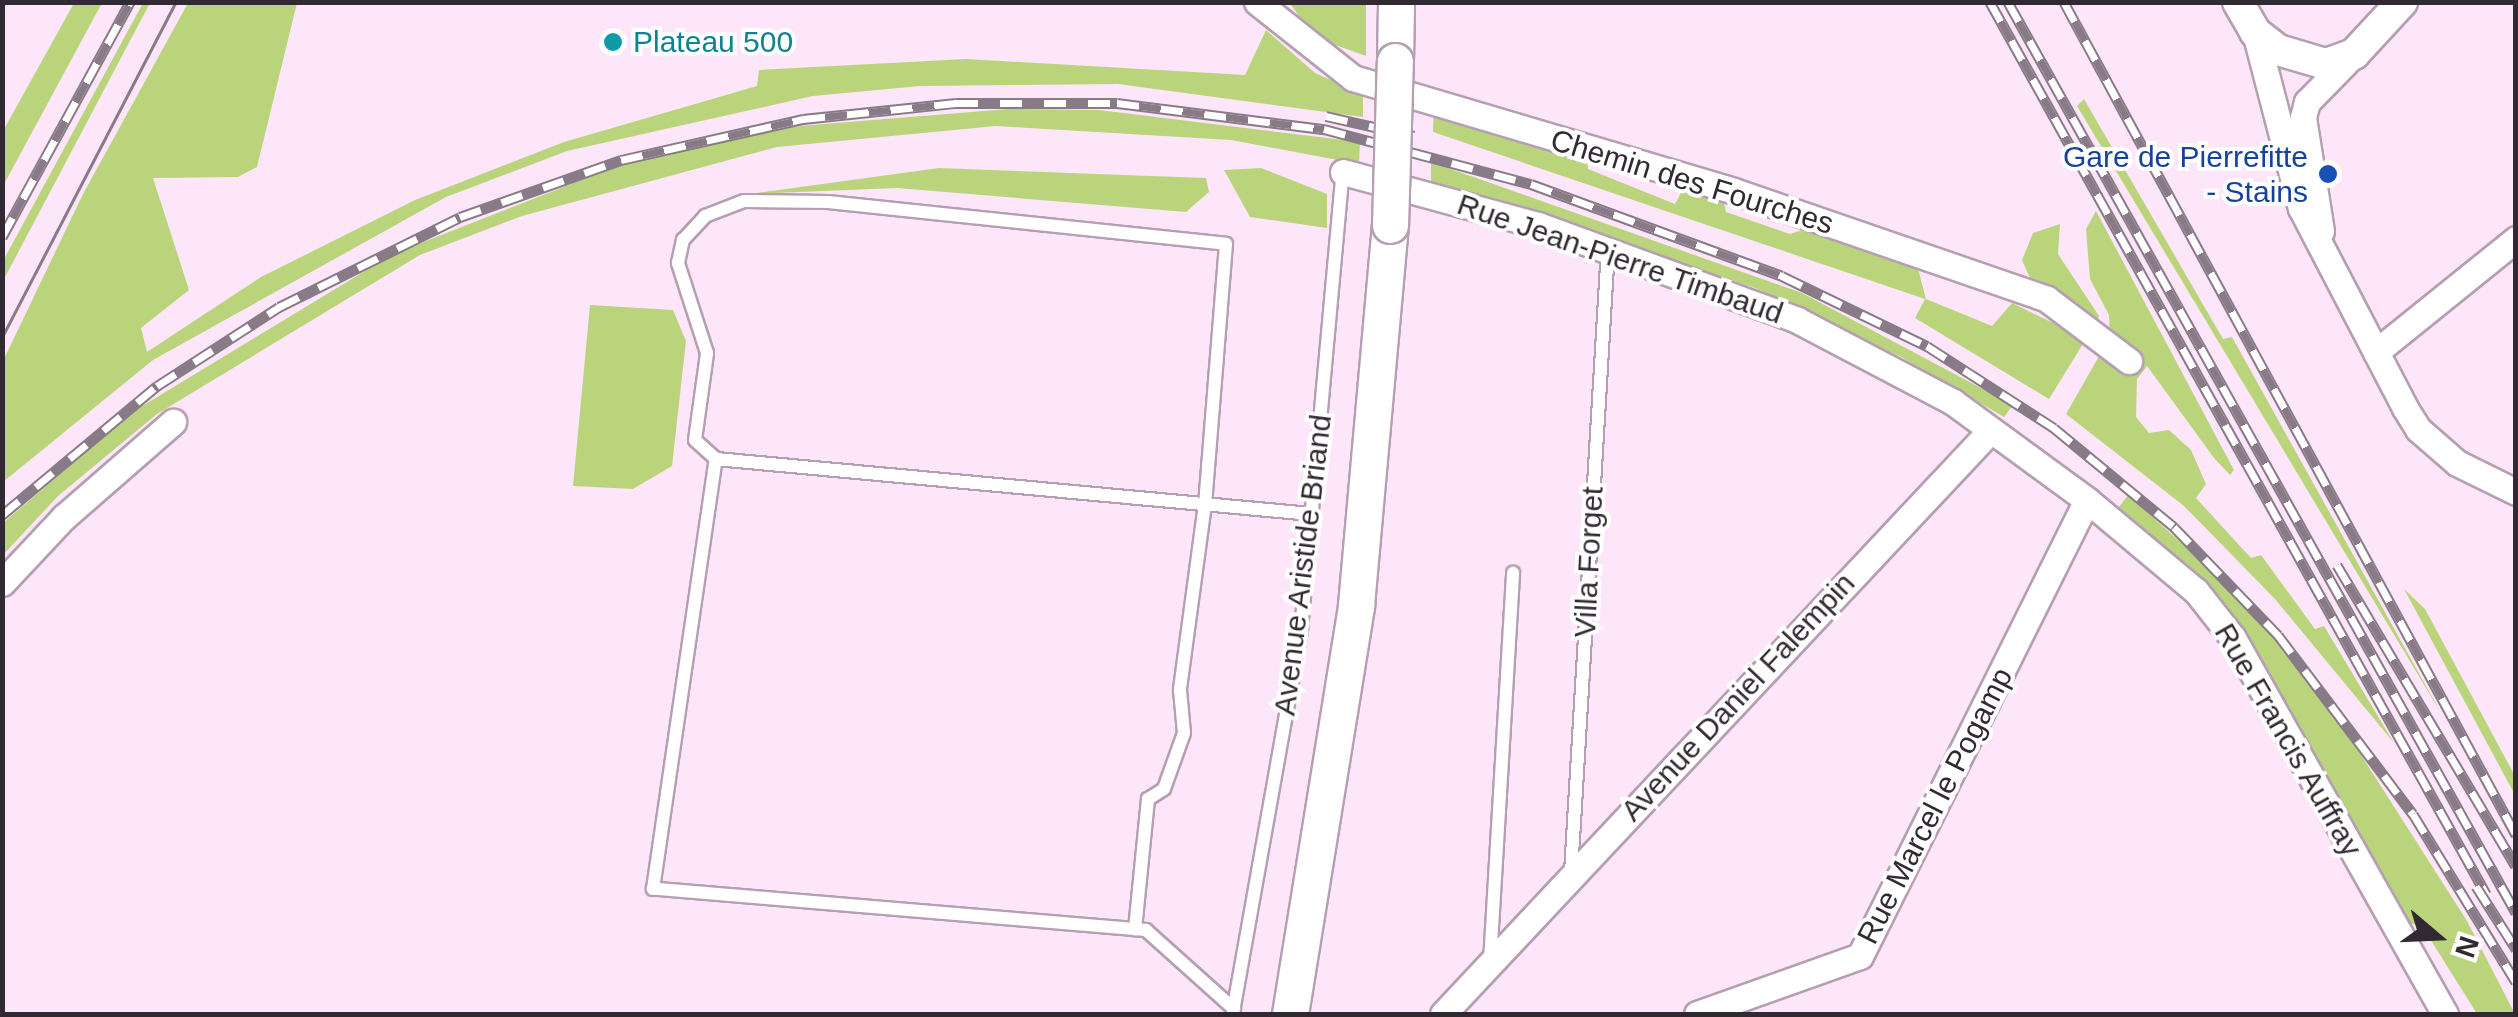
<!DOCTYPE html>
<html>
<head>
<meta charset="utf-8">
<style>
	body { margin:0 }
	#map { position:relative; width:2518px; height:1017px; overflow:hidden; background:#fde6fa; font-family:Arial,sans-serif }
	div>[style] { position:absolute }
	.green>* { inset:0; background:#bad47c }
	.roads { filter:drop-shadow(2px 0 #b59fb2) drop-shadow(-2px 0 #b59fb2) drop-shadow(0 2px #b59fb2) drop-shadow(0 -2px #b59fb2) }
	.service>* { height:12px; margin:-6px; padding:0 6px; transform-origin:6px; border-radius:6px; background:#fff }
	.minor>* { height:25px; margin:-12.5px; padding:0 12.5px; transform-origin:12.5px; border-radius:12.5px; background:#fff }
	.tertiary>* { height:30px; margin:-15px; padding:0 15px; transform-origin:15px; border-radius:15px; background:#fff }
	.secondary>* { height:35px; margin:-17.5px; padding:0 17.5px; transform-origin:17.5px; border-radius:17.5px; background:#fff }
	.tram>* { height:2.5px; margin:-1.25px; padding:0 1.25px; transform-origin:1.25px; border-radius:1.25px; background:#887a87 }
	.rail>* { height:11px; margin-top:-5.5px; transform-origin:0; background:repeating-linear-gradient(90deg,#fff 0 22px,#887a87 0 44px); box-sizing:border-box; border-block:2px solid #887a87 }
	.bridges { filter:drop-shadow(2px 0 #b59fb2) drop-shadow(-2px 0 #b59fb2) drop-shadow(0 2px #b59fb2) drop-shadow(0 -2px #b59fb2) }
	.secondary-bridge>* { height:35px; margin:-17.5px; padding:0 17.5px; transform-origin:17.5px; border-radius:17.5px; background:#fff }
	.dots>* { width:28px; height:28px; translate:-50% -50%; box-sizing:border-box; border:5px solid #fff; border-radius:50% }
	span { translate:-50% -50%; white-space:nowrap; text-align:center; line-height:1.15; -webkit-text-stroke:8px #fff; paint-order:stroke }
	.culture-label { font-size:30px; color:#0d838f }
	.left { translate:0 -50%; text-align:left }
	.transit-label { font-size:30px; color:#164399 }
	.right { translate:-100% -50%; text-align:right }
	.street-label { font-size:30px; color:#322a32 }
	.frame { position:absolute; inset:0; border:5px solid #322a32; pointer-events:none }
	.north { position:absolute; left:2388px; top:887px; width:100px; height:100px; -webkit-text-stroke:8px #fff; paint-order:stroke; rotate:109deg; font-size:28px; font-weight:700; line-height:40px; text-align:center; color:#322a32 }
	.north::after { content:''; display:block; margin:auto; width:35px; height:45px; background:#322a32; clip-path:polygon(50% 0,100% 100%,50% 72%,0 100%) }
</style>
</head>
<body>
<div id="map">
	<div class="green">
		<i style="clip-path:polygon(74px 3px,102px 3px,3px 186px,3px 131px)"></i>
		<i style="clip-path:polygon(143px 3px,150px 3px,3px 281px,3px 261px)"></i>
		<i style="clip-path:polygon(188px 3px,297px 3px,257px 167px,238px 177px,153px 178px,189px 290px,141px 328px,147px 352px,261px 277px,415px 200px,564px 142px,757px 86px,759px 70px,966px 59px,1245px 75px,1266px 30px,1315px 73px,1363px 94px,1363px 117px,1118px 84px,920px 86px,813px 96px,567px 151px,446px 197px,153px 360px,3px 482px,3px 361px,83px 194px)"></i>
		<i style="clip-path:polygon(1290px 3px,1366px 3px,1366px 56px,1313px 37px)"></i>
		<i style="clip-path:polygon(2084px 99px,2223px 339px,2232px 337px,2441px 713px,2077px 106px)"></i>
		<i style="clip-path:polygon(1434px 101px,1586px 152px,1588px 169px,1675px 204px,1685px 185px,1724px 201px,1726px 212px,1790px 234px,1808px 228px,1917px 265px,1926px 299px,1992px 326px,2012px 303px,2086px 339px,2049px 399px,1915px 318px,1925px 299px,1433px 132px)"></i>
		<i style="clip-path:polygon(1008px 109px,1099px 110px,1360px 142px,1359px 164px,1231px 140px,996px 126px,777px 147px,522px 216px,420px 255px,157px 414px,58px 496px,3px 555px,3px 523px,134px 411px,393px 254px,612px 168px,718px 141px,799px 126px)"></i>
		<i style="clip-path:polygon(1431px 162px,1802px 293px,2013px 405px,2004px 417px,1901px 357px,1755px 288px,1431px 182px)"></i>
		<i style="clip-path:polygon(939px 168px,1206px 178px,1209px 192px,1186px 212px,897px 188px,749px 194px)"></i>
		<i style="clip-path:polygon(1261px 168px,1327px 194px,1327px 228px,1250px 217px,1224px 170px)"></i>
		<i style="clip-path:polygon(2096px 211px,2234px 470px,2230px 475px,2214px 458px,2147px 366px,2137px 379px,2136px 417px,2149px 433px,2169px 430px,2191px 450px,2206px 484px,2196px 498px,2251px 558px,2261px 555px,2315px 629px,2324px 626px,2394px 743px,2275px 599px,2184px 506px,2066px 414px,2110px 337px,2109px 315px,2090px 279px,2086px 229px)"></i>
		<i style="clip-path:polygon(2060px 224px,2058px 254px,2099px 316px,2096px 328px,2034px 287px,2022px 260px,2033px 233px)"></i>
		<i style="clip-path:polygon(590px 305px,673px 310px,686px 341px,672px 466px,633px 489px,573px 486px)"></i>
		<i style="clip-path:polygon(2128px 495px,2233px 589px,2317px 686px,2467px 921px,2515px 1014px,2477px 1014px,2422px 926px,2409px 923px,2255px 650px,2227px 609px,2119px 507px)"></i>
		<i style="clip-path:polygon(2404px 589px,2425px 609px,2515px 776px,2515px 795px)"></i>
	</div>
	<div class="roads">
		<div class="service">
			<i style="left:716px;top:459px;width:28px;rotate:-138deg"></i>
			<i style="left:695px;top:440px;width:88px;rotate:-82.1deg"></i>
			<i style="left:707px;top:353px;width:95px;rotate:-107.9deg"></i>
			<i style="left:678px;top:263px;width:24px;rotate:-78deg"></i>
			<i style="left:683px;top:240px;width:33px;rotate:-47deg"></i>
			<i style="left:705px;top:216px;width:42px;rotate:-21deg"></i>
			<i style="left:744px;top:201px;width:84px;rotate:0.7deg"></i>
			<i style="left:828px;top:202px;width:400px;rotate:6deg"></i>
			<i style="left:1226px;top:244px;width:261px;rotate:94.6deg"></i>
			<i style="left:1205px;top:504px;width:188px;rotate:97.7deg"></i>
			<i style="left:1180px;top:690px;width:43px;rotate:84.7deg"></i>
			<i style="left:1184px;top:733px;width:59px;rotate:109.7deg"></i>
			<i style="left:1164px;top:789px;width:19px;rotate:148deg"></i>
			<i style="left:1148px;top:799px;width:131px;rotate:95.7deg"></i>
			<i style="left:1571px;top:873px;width:625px;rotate:-86.61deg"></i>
			<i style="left:1490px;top:962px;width:390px;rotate:-86.6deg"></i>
			<i style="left:1234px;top:1009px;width:118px;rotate:-138.1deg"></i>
			<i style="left:1146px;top:930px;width:495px;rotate:-175.2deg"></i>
			<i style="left:653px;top:889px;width:435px;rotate:-81.7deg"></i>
			<i style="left:716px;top:459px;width:598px;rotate:5.28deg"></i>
			<i style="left:1233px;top:1012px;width:388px;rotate:-79.9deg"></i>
			<i style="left:1301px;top:630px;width:460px;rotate:-84.8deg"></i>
		</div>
		<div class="minor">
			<i style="left:1257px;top:2px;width:122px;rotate:38.4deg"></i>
			<i style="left:1353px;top:78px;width:397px;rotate:16.5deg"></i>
			<i style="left:1734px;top:191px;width:331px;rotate:19deg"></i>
			<i style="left:2047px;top:299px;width:103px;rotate:37.1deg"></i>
			<i style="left:2255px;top:32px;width:182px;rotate:75.4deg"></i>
			<i style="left:2301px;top:208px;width:225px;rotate:62.5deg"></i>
			<i style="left:2405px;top:408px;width:25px;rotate:58deg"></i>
			<i style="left:2418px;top:429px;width:52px;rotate:41.1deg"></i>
			<i style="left:2457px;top:463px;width:66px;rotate:26.2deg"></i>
			<i style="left:1343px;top:172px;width:202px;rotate:15.2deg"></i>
			<i style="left:1538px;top:225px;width:276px;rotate:20.1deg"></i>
			<i style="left:1797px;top:320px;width:176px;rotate:27.7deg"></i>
			<i style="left:1953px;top:402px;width:166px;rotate:36.2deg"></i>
			<i style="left:2087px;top:500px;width:142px;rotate:39.9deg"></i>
			<i style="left:2196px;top:591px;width:60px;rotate:51.8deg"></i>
			<i style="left:2233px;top:638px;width:432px;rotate:60.6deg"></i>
			<i style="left:2321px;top:231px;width:115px;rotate:-99deg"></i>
			<i style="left:2303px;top:117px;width:16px;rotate:-75deg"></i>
			<i style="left:2307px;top:102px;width:64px;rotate:-45.6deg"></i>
			<i style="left:2376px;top:352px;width:180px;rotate:-38.9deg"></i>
			<i style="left:2px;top:583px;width:91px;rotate:-46.8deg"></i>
			<i style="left:64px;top:517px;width:145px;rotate:-41.1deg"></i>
			<i style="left:1443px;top:1014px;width:798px;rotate:-46.83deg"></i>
			<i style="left:1697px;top:1014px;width:173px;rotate:-19.6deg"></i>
			<i style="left:1860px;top:956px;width:509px;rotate:-63.54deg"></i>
		</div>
		<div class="tertiary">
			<i style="left:2238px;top:2px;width:34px;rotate:60deg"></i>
			<i style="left:2255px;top:32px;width:29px;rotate:38deg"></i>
			<i style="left:2278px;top:50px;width:50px;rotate:16.3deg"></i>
			<i style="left:2326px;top:64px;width:30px;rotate:-20deg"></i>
			<i style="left:2354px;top:54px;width:71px;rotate:-47.3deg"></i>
		</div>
		<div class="secondary">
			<i style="left:1395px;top:61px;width:59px;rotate:-89deg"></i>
			<i style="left:1290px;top:1014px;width:414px;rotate:-80.8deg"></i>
			<i style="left:1356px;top:605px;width:382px;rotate:-84.9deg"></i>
		</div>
	</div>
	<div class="tram">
		<i style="left:2px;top:337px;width:377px;rotate:-62.6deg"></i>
	</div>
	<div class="rail">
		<i style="left:1990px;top:2px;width:1021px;rotate:60.92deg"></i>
		<i style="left:2008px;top:2px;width:1043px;rotate:60.85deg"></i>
		<i style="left:2064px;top:2px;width:948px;rotate:61.51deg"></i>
		<i style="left:1326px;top:116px;width:90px;rotate:12.8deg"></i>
		<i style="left:2px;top:237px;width:268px;rotate:-61.4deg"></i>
		<i style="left:2px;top:515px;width:202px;rotate:-39.8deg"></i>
		<i style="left:157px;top:386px;width:145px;rotate:-32.9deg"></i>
		<i style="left:279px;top:307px;width:202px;rotate:-26.4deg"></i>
		<i style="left:460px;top:217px;width:171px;rotate:-19.5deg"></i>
		<i style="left:621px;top:160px;width:187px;rotate:-12.7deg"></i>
		<i style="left:803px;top:119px;width:154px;rotate:-6deg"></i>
		<i style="left:956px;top:103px;width:161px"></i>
		<i style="left:1117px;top:103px;width:209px;rotate:7.2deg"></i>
		<i style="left:1324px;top:129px;width:214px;rotate:14.9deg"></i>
		<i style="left:1531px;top:184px;width:267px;rotate:20.1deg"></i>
		<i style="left:1782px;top:276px;width:161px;rotate:25.8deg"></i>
		<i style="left:1927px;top:346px;width:151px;rotate:32.8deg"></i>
		<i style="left:2054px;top:428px;width:156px;rotate:39.5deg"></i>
		<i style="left:2174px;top:527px;width:150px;rotate:46.1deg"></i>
		<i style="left:2278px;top:635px;width:224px;rotate:53deg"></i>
		<i style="left:2413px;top:814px;width:197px;rotate:58.5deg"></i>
		<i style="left:2337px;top:565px;width:350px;rotate:59.3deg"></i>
		<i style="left:2476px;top:886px;width:75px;rotate:57.6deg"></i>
	</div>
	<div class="bridges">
		<div class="secondary-bridge">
			<i style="left:1390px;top:225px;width:164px;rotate:-88.3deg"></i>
		</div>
	</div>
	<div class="dots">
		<i style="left:613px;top:42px;background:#0f9aa8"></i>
		<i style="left:2328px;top:174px;background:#1a4fb4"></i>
	</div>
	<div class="culture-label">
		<span class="left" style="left:633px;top:42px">Plateau 500</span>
	</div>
	<div class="transit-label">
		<span class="right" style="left:2308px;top:174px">Gare de Pierrefitte<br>- Stains</span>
	</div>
	<div class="street-label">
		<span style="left:1692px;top:182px;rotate:17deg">Chemin des Fourches</span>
		<span style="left:1620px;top:259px;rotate:19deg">Rue Jean-Pierre Timbaud</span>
		<span style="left:1589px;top:562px;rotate:-87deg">Villa Forget</span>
		<span style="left:1303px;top:565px;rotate:-83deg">Avenue Aristide Briand</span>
		<span style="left:1738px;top:697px;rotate:-47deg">Avenue Daniel Falempin</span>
		<span style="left:2288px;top:740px;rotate:60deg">Rue Francis Auffray</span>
		<span style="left:1935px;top:806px;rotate:-63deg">Rue Marcel le Pogamp</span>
	</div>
	<div class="frame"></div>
	<div class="north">N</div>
</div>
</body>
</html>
